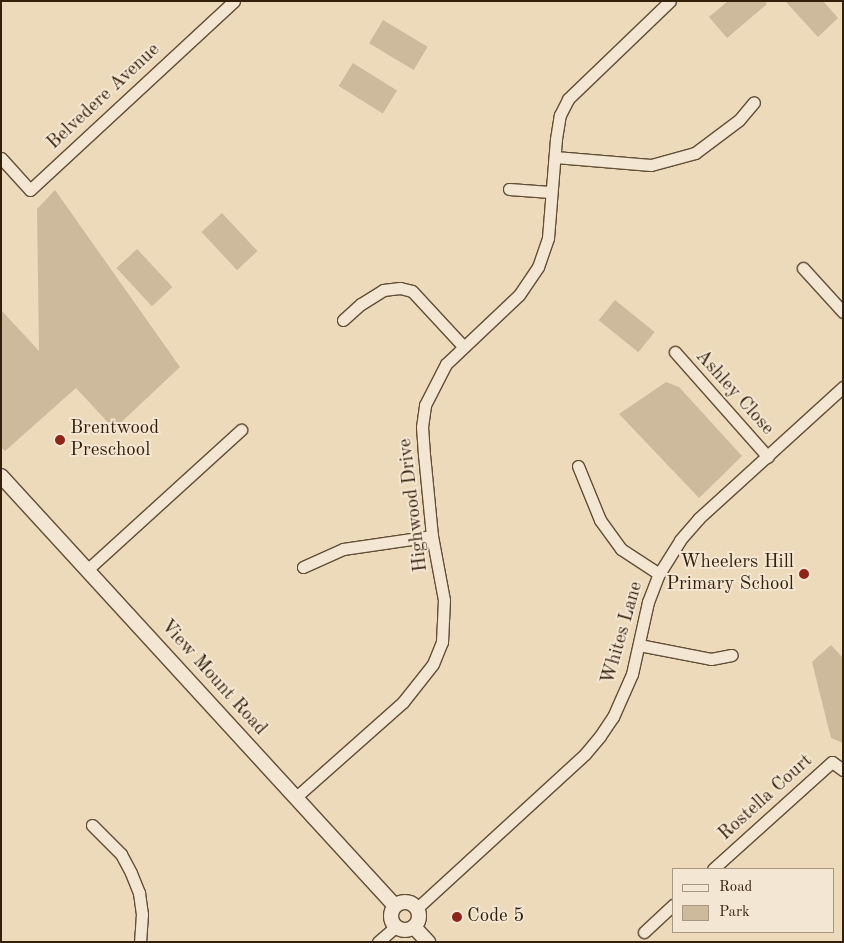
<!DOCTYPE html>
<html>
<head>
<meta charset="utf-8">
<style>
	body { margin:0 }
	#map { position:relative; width:844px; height:943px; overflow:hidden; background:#ecdabb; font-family:"Old Standard TT",serif }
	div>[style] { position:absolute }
	.green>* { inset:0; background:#cdba9d; transform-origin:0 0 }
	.roads { filter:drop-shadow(1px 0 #624e36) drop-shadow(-1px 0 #624e36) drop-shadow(0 1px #624e36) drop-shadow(0 -1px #624e36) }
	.minor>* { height:11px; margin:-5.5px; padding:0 5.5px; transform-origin:5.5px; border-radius:5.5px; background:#f3e7d3 }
	.tertiary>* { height:14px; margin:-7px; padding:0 7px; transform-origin:7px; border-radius:7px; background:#f3e7d3 }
	.tertiary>.ring { margin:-7px; padding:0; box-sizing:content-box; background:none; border:14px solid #f3e7d3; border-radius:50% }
	.dots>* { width:14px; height:14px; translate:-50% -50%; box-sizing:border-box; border:2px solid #f3e7d3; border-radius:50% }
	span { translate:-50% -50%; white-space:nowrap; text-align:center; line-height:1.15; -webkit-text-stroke:4px #f3e7d3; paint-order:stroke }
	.street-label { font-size:19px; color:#341f0a }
	.poi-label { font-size:19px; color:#341f0a }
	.left { translate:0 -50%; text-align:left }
	.right { translate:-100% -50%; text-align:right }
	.frame { position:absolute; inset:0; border:2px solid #341f0a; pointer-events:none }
	.legend { position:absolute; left:672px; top:868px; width:162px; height:65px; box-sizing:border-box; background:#f3e7d3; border:1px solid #a79783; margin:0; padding:6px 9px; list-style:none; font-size:15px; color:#341f0a }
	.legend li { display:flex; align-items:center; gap:10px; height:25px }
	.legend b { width:25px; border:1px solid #a79783 }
</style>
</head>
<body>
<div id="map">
	<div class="green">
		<i style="clip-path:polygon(728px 1px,765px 1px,767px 4px,727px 38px,709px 17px)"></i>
		<i style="clip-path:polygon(785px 1px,823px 1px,838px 18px,818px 37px)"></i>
		<i style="left:383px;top:20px;width:52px;height:27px;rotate:31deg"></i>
		<i style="left:353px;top:63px;width:52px;height:27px;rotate:32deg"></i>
		<i style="clip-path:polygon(55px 190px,180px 367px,114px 429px,76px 388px,5px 451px,1px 447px,1px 310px,39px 351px,37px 209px)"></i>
		<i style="left:222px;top:213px;width:52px;height:28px;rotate:47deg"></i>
		<i style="left:137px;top:249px;width:52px;height:28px;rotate:47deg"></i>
		<i style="left:615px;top:300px;width:51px;height:26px;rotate:39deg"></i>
		<i style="clip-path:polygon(666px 382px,679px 387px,742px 456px,699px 498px,619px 414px)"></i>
		<i style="clip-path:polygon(831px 645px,843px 658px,843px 743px,831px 738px,812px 662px)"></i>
	</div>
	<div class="roads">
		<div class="minor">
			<i style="left:555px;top:157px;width:96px;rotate:4.8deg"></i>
			<i style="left:651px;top:165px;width:46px;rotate:-15.3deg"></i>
			<i style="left:695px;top:153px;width:55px;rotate:-36.9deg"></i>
			<i style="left:739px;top:120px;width:23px;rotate:-50deg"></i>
			<i style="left:1px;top:158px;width:43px;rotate:47.8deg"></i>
			<i style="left:30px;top:190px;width:278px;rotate:-42.8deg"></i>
			<i style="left:509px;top:189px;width:41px;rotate:4.2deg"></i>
			<i style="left:803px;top:268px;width:59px;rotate:47.7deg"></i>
			<i style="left:343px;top:320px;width:24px;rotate:-42deg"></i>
			<i style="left:361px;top:304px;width:26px;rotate:-32deg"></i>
			<i style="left:383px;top:290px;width:17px;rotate:-7deg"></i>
			<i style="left:400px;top:288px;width:12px;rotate:14deg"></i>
			<i style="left:412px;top:291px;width:75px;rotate:47.2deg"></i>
			<i style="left:675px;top:352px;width:140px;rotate:48.5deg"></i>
			<i style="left:578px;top:466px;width:58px;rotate:67.8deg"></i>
			<i style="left:600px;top:520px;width:36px;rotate:54deg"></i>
			<i style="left:621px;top:549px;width:45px;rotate:33.3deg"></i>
			<i style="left:303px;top:567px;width:44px;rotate:-24.2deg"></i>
			<i style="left:343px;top:549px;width:90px;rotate:-8.3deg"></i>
			<i style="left:88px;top:569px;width:207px;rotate:-42.3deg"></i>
			<i style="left:639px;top:645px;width:73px;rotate:11deg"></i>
			<i style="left:711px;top:659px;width:21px;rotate:-11deg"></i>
			<i style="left:296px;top:797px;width:143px;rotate:-41.6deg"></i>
			<i style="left:403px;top:702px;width:48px;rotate:-51.7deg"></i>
			<i style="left:433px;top:664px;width:24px;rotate:-68deg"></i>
			<i style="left:442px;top:642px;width:42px;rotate:-87.3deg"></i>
			<i style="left:444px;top:600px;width:65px;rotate:-100.6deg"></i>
			<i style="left:432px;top:536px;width:81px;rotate:-95.6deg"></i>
			<i style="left:424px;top:455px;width:28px;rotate:-94deg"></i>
			<i style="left:422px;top:427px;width:22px;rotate:-82deg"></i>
			<i style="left:425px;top:405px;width:46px;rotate:-62.9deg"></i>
			<i style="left:446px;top:364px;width:100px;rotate:-43.4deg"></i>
			<i style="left:519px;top:295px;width:34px;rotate:-56deg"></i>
			<i style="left:538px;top:267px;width:31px;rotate:-71deg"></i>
			<i style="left:548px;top:238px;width:99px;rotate:-85.4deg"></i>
			<i style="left:556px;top:139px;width:24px;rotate:-81deg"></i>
			<i style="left:560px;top:115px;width:18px;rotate:-63deg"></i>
			<i style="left:568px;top:99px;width:141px;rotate:-43.9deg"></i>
			<i style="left:92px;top:825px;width:41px;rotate:45deg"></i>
			<i style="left:121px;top:854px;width:21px;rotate:62deg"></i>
			<i style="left:131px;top:873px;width:22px;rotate:68deg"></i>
			<i style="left:139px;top:893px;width:21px;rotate:82deg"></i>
			<i style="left:142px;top:914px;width:28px;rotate:94deg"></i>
			<i style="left:713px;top:869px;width:160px;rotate:-42deg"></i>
			<i style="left:832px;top:762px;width:14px;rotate:36deg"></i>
			<i style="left:416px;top:909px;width:229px;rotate:-42.5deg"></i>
			<i style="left:585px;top:754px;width:23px;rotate:-50deg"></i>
			<i style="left:600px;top:736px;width:23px;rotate:-56deg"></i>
			<i style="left:613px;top:717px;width:47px;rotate:-66.2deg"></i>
			<i style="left:632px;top:674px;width:74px;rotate:-77.5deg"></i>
			<i style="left:648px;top:602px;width:30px;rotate:-69deg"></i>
			<i style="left:659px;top:574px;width:40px;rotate:-58deg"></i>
			<i style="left:680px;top:540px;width:29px;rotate:-49deg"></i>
			<i style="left:699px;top:518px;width:195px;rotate:-42.3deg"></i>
			<i style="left:644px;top:932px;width:40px;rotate:-43deg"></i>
			<i style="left:378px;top:942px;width:23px;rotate:-41deg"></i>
		</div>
		<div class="tertiary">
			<i style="left:1px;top:476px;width:583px;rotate:47.5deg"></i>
			<i class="ring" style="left:391px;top:902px;width:14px;height:14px"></i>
			<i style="left:414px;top:927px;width:21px;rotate:47deg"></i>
		</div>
	</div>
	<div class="dots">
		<i style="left:60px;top:440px;background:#8f2418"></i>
		<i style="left:804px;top:574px;background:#8f2418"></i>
		<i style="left:457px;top:917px;background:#8f2418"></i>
	</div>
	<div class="street-label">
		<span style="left:104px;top:97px;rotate:-43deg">Belvedere Avenue</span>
		<span style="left:734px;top:393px;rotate:48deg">Ashley Close</span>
		<span style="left:414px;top:505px;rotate:-97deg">Highwood Drive</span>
		<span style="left:623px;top:633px;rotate:-74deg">Whites Lane</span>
		<span style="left:213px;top:678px;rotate:48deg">View Mount Road</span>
		<span style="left:766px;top:798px;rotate:-42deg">Rostella Court</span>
	</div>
	<div class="poi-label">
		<span class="left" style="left:70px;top:440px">Brentwood<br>Preschool</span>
		<span class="right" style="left:794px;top:574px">Wheelers Hill<br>Primary School</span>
		<span class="left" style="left:467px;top:917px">Code 5</span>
	</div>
	<div class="frame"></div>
	<ul class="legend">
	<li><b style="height:6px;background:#f3e7d3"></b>Road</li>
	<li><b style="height:14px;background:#cdba9d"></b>Park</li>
	</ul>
</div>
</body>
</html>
